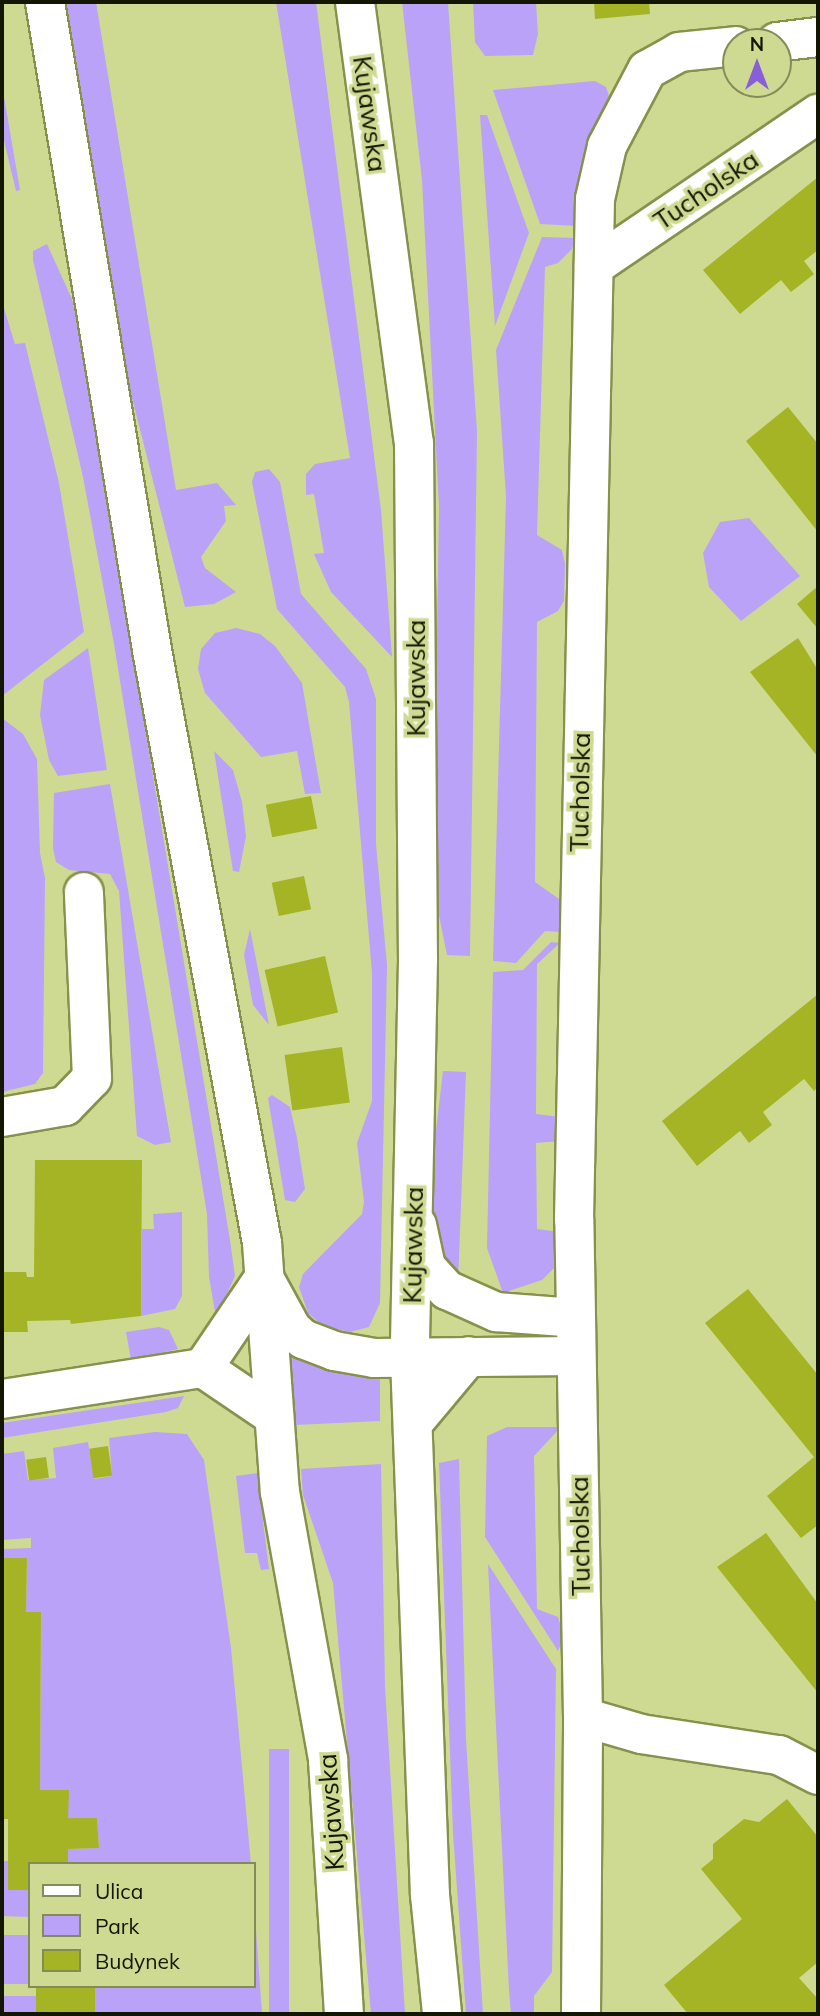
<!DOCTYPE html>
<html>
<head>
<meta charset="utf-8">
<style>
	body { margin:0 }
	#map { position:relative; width:820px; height:2016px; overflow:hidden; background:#ceda92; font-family:Mulish,sans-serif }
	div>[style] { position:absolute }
	.green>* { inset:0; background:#baa2f8; transform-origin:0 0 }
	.building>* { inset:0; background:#a5b424; transform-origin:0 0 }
	.roads { filter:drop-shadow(2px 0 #87914c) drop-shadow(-2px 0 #87914c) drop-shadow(0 2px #87914c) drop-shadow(0 -2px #87914c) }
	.minor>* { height:38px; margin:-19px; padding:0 19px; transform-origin:19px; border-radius:19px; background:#fff }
	.major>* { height:38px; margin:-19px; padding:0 19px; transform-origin:19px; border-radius:19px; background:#fff }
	span { translate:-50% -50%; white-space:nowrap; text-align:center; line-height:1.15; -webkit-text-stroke:7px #ceda92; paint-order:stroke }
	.street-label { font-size:26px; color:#131600 }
	.frame { position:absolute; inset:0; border:4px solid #131600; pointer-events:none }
	.legend { position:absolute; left:28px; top:1862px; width:228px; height:126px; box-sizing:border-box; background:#ceda92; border:2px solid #838c58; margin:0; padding:9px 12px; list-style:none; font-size:21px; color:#131600 }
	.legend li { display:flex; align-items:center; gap:14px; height:35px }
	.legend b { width:35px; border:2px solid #838c58 }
	.north { position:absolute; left:722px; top:28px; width:70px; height:70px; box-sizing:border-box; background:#ceda92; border:2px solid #838c58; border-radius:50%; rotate:0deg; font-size:19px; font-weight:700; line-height:28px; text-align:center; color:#131600 }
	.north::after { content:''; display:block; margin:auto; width:24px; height:32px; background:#885fd9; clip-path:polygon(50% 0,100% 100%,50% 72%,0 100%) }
</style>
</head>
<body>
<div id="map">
	<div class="green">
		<i style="clip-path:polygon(64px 2px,96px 2px,176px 490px,217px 483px,236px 505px,224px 506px,226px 521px,201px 557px,205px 568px,236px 592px,214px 604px,185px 607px,148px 461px,129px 386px)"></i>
		<i style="clip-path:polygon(276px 2px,316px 2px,381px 510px,392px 657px,331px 592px,314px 554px,324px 553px,314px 494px,306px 495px,306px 474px,315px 464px,350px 458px)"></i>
		<i style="clip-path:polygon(402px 2px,448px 2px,477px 431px,470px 956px,447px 955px,433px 886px,439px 507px,422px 180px)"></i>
		<i style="clip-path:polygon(473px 2px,536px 2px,538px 34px,533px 55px,485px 56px,475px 42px)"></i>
		<i style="clip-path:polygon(595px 81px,606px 87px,609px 96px,578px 226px,540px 224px,493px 90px)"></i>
		<i style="clip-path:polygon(2px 85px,20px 190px,16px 191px,2px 132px)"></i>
		<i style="clip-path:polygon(480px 115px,487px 115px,529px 233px,495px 326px)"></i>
		<i style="clip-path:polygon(542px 237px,575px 238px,572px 249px,558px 263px,545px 267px,537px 535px,562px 550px,565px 564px,564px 601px,558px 611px,537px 622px,535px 882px,562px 901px,561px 932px,545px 931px,516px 963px,493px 961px,506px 496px,496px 350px)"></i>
		<i style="clip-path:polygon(47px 244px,72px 299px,82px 347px,230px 1240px,235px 1276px,216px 1318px,209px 1277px,207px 1214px,114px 644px,83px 477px,33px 260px,33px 251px)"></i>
		<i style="clip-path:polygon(2px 302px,15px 344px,25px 343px,59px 483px,84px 632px,2px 696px)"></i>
		<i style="clip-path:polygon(269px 469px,280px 482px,301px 594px,366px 669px,376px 699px,376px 844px,387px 965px,380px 1303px,369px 1327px,350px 1332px,323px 1326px,308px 1313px,299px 1287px,303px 1274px,362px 1214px,364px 1202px,357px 1143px,372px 1101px,372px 973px,349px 702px,345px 687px,277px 609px,252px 482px,255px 472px)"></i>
		<i style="clip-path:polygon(749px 518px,800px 576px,741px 621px,709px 587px,703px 553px,720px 522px)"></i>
		<i style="clip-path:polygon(236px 628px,260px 634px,275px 646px,302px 683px,321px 793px,305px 794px,297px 751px,261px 757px,205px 693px,198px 669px,201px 649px,215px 633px)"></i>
		<i style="clip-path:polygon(88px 648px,107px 770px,58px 776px,49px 760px,40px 715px,44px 680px)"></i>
		<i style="clip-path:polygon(2px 718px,23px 734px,37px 759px,40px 853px,45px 878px,43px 1073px,35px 1084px,2px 1092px)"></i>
		<i style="clip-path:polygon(214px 751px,233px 770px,242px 802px,246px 836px,239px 872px,233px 871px)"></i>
		<i style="clip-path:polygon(110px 784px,171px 1142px,155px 1145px,137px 1136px,119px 891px,110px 874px,69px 870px,56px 862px,53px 848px,54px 793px)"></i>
		<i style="clip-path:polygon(250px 929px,269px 1025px,253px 1005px,248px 977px,244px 955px)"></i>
		<i style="clip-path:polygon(551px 942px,560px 943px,537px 964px,536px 1114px,560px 1117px,561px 1141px,536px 1143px,537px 1229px,560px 1232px,561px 1248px,555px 1267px,542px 1280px,503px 1293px,487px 1248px,493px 972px,523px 970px)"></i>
		<i style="clip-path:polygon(443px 1071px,466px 1072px,458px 1284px,425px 1225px)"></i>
		<i style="clip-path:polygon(272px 1095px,290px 1107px,297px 1138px,305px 1189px,295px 1202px,285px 1200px,268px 1098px)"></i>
		<i style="clip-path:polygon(182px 1212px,182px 1296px,175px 1309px,141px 1316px,142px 1229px,154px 1229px,153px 1214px)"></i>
		<i style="clip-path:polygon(159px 1327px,169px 1330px,178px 1349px,131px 1360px,126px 1332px)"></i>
		<i style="clip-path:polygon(299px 1354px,380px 1377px,380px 1421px,295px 1425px,289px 1361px)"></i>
		<i style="clip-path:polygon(184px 1396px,178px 1408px,166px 1412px,2px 1438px,2px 1423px)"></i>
		<i style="clip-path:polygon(507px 1427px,561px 1427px,534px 1456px,537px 1609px,558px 1617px,564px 1637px,558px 1651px,485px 1537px,487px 1436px)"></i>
		<i style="clip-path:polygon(155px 1432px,187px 1434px,204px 1460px,231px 1648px,251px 1864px,68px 1864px,68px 1849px,99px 1848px,97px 1818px,68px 1818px,68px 1790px,40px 1790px,41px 1612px,26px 1612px,27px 1558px,2px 1558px,2px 1549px,31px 1548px,31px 1538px,2px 1540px,2px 1454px,24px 1451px,28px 1480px,56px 1478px,53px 1448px,88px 1442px,94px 1479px,112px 1476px,109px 1438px)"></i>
		<i style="clip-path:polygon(459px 1459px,466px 1739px,483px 2014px,466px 2014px,453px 1833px,439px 1463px)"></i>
		<i style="clip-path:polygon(381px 1464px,385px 1687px,405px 2014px,371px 2014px,333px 1583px,303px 1495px,301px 1469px)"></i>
		<i style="clip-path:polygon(257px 1473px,269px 1569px,261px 1570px,257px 1553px,245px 1553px,236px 1476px)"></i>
		<i style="clip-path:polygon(488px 1564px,556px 1669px,552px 1972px,534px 1996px,534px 2014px,511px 2014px,509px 1991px)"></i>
		<i style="left:269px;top:1749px;width:20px;height:266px"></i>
		<i style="clip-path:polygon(2px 1861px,8px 1861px,30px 1890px,30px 1917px,2px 1916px)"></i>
		<i style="clip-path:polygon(254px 1902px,262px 2014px,95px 2014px,95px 1986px,254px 1986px)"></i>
		<i style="left:30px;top:1935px;width:49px;height:28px;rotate:90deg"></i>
		<i style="left:36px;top:1996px;width:18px;height:34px;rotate:90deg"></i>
	</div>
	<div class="building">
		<i style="clip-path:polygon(594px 2px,649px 2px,650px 14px,595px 19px)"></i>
		<i style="clip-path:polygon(818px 177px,818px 250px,804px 261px,814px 274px,791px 292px,781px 280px,740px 314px,703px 270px)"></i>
		<i style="clip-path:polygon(788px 407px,818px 444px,818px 532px,746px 441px)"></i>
		<i style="clip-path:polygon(818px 586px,818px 629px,797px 604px)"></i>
		<i style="clip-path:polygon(798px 638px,818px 670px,818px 757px,750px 672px)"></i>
		<i style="left:311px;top:796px;width:33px;height:46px;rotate:79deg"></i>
		<i style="left:304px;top:876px;width:34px;height:33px;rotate:78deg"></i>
		<i style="left:325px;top:956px;width:58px;height:62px;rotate:77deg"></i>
		<i style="clip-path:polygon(818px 994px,818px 1087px,814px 1091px,804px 1079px,763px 1112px,772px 1125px,749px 1143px,740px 1131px,697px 1166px,662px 1121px)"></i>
		<i style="left:342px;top:1047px;width:56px;height:58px;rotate:82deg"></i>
		<i style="clip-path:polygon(35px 1160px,142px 1160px,141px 1316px,71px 1324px,70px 1320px,27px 1321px,28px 1332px,2px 1332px,2px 1272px,26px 1272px,27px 1277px,34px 1277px)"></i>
		<i style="clip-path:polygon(748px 1289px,818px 1375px,818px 1525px,801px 1538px,767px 1496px,814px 1457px,705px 1323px)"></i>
		<i style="left:108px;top:1446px;width:30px;height:19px;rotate:82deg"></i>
		<i style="left:46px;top:1457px;width:21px;height:20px;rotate:82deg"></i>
		<i style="clip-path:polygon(766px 1533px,818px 1604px,818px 1693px,717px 1567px)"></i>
		<i style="clip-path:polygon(2px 1558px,27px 1558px,26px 1612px,41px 1612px,40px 1790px,69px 1790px,68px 1818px,97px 1818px,99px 1848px,68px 1849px,68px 1864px,30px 1864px,30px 1890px,8px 1890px,8px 1819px,2px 1819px)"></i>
		<i style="clip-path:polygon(787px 1799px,818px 1837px,818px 1962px,799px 1978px,818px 1999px,818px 2014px,688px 2014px,664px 1985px,742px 1919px,701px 1869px,713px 1859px,713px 1844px,744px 1819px,759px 1822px)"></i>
		<i style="left:36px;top:1986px;width:59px;height:28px"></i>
	</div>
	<div class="roads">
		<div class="minor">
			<i style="left:777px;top:42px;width:41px;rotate:-7deg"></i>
			<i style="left:594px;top:266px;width:271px;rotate:-34.2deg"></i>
			<i style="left:2px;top:1117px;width:64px;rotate:-9.9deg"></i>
			<i style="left:65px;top:1106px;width:39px;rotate:-46deg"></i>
			<i style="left:92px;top:1078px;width:186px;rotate:-92.5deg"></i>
			<i style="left:417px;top:1225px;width:43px;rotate:77.9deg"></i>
			<i style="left:426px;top:1267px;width:31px;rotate:48deg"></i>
			<i style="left:447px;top:1290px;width:54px;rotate:24.2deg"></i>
			<i style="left:496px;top:1312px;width:79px;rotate:4.3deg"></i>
			<i style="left:264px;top:1278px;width:58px;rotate:61.2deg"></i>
			<i style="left:292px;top:1329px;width:15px;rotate:42deg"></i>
			<i style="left:303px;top:1339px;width:33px;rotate:21deg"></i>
			<i style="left:334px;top:1351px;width:41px;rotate:9.9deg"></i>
			<i style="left:374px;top:1358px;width:202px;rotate:-0.6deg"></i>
			<i style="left:203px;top:1368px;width:109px;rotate:-55.9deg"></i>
			<i style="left:203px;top:1368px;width:86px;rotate:34.1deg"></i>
			<i style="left:2px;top:1399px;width:203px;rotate:-8.8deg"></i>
			<i style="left:413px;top:1423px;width:87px;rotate:-50.1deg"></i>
			<i style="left:583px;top:1717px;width:60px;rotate:16.3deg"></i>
			<i style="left:641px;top:1734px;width:140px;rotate:8.7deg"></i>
			<i style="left:779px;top:1755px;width:44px;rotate:27.1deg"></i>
			<i style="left:581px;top:2014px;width:297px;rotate:-89.6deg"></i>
			<i style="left:583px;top:1717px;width:498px;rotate:-91deg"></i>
			<i style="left:574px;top:1219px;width:1020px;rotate:-88.82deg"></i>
			<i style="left:595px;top:199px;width:54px;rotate:-77.2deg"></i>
			<i style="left:607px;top:146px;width:86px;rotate:-62.2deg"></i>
			<i style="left:647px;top:70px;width:37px;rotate:-29deg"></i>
			<i style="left:679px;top:52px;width:57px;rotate:-6deg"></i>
		</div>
		<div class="major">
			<i style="left:45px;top:2px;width:657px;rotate:80.62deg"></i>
			<i style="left:152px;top:650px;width:603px;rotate:79.49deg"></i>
			<i style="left:262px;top:1243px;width:250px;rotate:85.9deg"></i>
			<i style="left:280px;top:1492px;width:272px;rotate:79.8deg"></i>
			<i style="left:328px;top:1760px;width:255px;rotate:86.4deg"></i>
			<i style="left:355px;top:2px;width:445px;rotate:82.4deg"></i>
			<i style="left:414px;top:443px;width:517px;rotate:89.56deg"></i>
			<i style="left:418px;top:960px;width:398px;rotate:91.2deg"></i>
			<i style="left:410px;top:1358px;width:537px;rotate:87.87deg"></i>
			<i style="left:430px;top:1895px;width:120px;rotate:84.2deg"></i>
		</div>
	</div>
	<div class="street-label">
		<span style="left:370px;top:114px;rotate:82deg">Kujawska</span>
		<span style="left:706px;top:190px;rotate:-34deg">Tucholska</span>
		<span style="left:416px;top:678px;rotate:-90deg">Kujawska</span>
		<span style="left:580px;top:792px;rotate:-89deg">Tucholska</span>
		<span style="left:413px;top:1245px;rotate:-89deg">Kujawska</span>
		<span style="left:580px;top:1536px;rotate:-91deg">Tucholska</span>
		<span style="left:331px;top:1812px;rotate:-94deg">Kujawska</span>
	</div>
	<div class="frame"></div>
	<ul class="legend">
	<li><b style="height:9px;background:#fff"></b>Ulica</li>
	<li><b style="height:19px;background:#baa2f8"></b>Park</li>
	<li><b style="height:19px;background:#a5b424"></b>Budynek</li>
	</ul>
	<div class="north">N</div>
</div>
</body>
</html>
